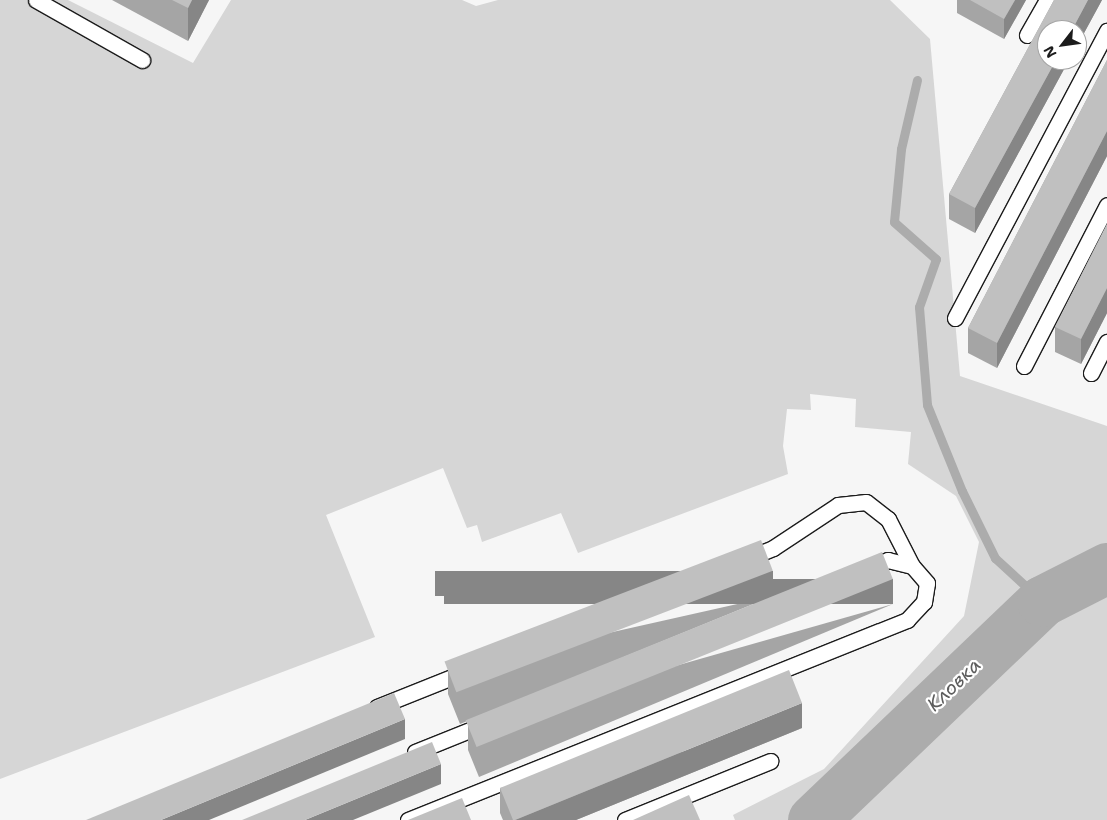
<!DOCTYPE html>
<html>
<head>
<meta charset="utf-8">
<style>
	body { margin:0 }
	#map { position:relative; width:1107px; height:820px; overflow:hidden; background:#f6f6f6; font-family:"Shantell Sans",sans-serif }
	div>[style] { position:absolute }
	.green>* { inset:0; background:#d6d6d6 }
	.stream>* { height:9px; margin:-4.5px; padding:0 4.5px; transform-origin:4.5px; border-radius:4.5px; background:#acacac }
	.river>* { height:51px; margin:-25.5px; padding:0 25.5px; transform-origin:25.5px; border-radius:25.5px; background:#acacac }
	.roads { filter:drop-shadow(1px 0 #1c1c1c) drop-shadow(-1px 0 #1c1c1c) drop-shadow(0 1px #1c1c1c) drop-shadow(0 -1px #1c1c1c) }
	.lane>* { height:15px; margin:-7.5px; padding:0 7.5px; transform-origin:7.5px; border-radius:7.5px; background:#fff }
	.wall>* { inset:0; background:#a5a5a5 }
	.shaded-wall>* { inset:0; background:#868686; transform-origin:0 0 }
	.building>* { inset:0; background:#c0c0c0; transform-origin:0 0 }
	span { translate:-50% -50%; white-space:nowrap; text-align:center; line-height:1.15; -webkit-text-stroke:4.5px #fff; paint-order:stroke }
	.water-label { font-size:19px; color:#5d5d5d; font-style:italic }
	.north { position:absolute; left:1037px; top:20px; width:50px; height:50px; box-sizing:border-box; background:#fff; border:1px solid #a4a4a4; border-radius:50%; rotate:240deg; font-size:14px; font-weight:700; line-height:20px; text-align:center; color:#1c1c1c }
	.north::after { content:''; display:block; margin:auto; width:18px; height:22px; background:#1c1c1c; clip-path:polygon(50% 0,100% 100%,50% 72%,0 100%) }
</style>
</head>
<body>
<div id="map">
	<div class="green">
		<i style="clip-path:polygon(0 0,68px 0,193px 63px,231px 0,462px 0,476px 6px,498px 0,890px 0,930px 39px,960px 376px,1107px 426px,1107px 820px,735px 820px,733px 815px,824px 769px,964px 616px,979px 542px,956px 496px,908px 464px,911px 432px,855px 427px,856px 399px,810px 394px,811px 410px,787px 409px,783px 446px,788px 474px,578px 553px,561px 513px,482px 542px,477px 525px,467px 528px,443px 468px,326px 515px,375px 637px,0 779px)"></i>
	</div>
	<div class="stream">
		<i style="left:917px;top:80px;width:71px;rotate:103.1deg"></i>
		<i style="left:901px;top:149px;width:73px;rotate:95.5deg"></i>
		<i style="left:894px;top:222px;width:56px;rotate:41.4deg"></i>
		<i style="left:936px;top:259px;width:51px;rotate:109.5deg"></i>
		<i style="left:919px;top:307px;width:98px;rotate:85.3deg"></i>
		<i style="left:927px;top:405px;width:93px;rotate:67.9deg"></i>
		<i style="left:962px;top:491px;width:75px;rotate:63.8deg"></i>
		<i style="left:995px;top:558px;width:64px;rotate:42.5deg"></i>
	</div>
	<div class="river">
		<i style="left:813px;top:820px;width:317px;rotate:-43.7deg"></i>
		<i style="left:1042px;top:601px;width:73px;rotate:-26.9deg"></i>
	</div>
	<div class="roads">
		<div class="lane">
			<i style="left:36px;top:0;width:122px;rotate:29.5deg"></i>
			<i style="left:1027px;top:35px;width:40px;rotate:-60.3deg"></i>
			<i style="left:955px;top:318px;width:325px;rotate:-62.1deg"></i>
			<i style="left:1024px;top:366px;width:181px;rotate:-62.7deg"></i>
			<i style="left:1091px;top:373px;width:35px;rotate:-63deg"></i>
			<i style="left:746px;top:559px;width:29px;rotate:-22deg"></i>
			<i style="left:773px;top:548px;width:78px;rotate:-33.5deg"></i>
			<i style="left:838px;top:505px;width:28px;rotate:-6deg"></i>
			<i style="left:866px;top:502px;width:28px;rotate:38deg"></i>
			<i style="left:888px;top:519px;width:53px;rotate:62.9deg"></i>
			<i style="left:377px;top:707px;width:97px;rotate:-21.8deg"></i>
			<i style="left:415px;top:752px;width:78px;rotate:-21.9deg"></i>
			<i style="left:408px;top:820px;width:538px;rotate:-21.84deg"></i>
			<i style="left:907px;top:620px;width:25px;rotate:-47deg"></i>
			<i style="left:924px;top:602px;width:19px;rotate:-81deg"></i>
			<i style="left:927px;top:583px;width:23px;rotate:-131deg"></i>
			<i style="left:912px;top:566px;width:25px;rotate:-166deg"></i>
			<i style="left:888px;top:560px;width:22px;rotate:159deg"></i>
			<i style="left:625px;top:820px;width:157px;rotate:-22.1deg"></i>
		</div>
	</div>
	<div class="wall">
		<i style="clip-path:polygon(112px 0,209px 0,188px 41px)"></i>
		<i style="clip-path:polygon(957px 0,1026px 0,1004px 39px,957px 13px)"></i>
		<i style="clip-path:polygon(1054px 0,1102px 0,1077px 46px,1077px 30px,1047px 30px,1047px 60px,1069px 60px,975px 233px,949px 219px,949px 194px)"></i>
		<i style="clip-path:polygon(1107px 60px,1107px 156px,997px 368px,968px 353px,968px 328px)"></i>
		<i style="clip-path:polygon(1107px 224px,1107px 313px,1081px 364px,1055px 352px,1055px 327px)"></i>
		<i style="clip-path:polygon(773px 596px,460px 724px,448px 694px,448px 669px)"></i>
		<i style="clip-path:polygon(893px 604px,479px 777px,468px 750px,468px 725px)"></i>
		<i style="clip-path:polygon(802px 728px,576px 820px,503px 820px,500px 813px,500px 788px)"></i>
	</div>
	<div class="shaded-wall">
		<i style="clip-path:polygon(192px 0,209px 0,188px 41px,188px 8px)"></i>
		<i style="clip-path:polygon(1015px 0,1026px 0,1004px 39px,1004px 19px)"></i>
		<i style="clip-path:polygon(1088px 0,1102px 0,1077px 46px,1077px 30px,1072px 30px)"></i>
		<i style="clip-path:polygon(1056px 60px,1069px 60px,975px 233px,975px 208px)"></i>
		<i style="clip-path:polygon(1107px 131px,1107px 156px,997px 368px,997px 343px)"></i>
		<i style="clip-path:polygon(1107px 288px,1107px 313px,1081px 364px,1081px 339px)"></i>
		<i style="left:773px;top:571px;width:25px;height:338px;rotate:90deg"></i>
		<i style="left:893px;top:579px;width:25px;height:449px;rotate:90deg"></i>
		<i style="clip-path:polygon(802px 703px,802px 728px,576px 820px,515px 820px)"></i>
		<i style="clip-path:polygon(405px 719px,405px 739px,209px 820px,161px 820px)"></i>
		<i style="clip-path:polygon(441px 764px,441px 784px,353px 820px,305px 820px)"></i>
	</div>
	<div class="building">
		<i style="clip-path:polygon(172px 0,192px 0,188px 8px)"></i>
		<i style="clip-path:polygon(970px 0,1015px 0,1004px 19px)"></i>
		<i style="clip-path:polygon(1054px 0,1088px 0,1072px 30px,1047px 30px,1047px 60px,1056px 60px,975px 208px,949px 194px)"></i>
		<i style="clip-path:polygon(1107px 60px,1107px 131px,997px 343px,968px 328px)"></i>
		<i style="clip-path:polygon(1107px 224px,1107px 288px,1081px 339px,1055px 327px)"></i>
		<i style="left:761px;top:540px;width:33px;height:339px;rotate:69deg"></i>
		<i style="left:882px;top:552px;width:29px;height:449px;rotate:68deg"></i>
		<i style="clip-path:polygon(789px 670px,802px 703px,515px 820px,513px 820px,500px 788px)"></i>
		<i style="clip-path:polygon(394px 693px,405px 719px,161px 820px,86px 820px)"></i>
		<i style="clip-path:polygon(432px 742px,441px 764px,305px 820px,242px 820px)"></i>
		<i style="clip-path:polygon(689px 795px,700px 820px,633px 820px)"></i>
		<i style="clip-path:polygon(462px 798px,471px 820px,408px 820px)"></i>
	</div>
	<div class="water-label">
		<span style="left:954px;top:685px;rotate:-44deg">Кловка</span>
	</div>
	<div class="north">N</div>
</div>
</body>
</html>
